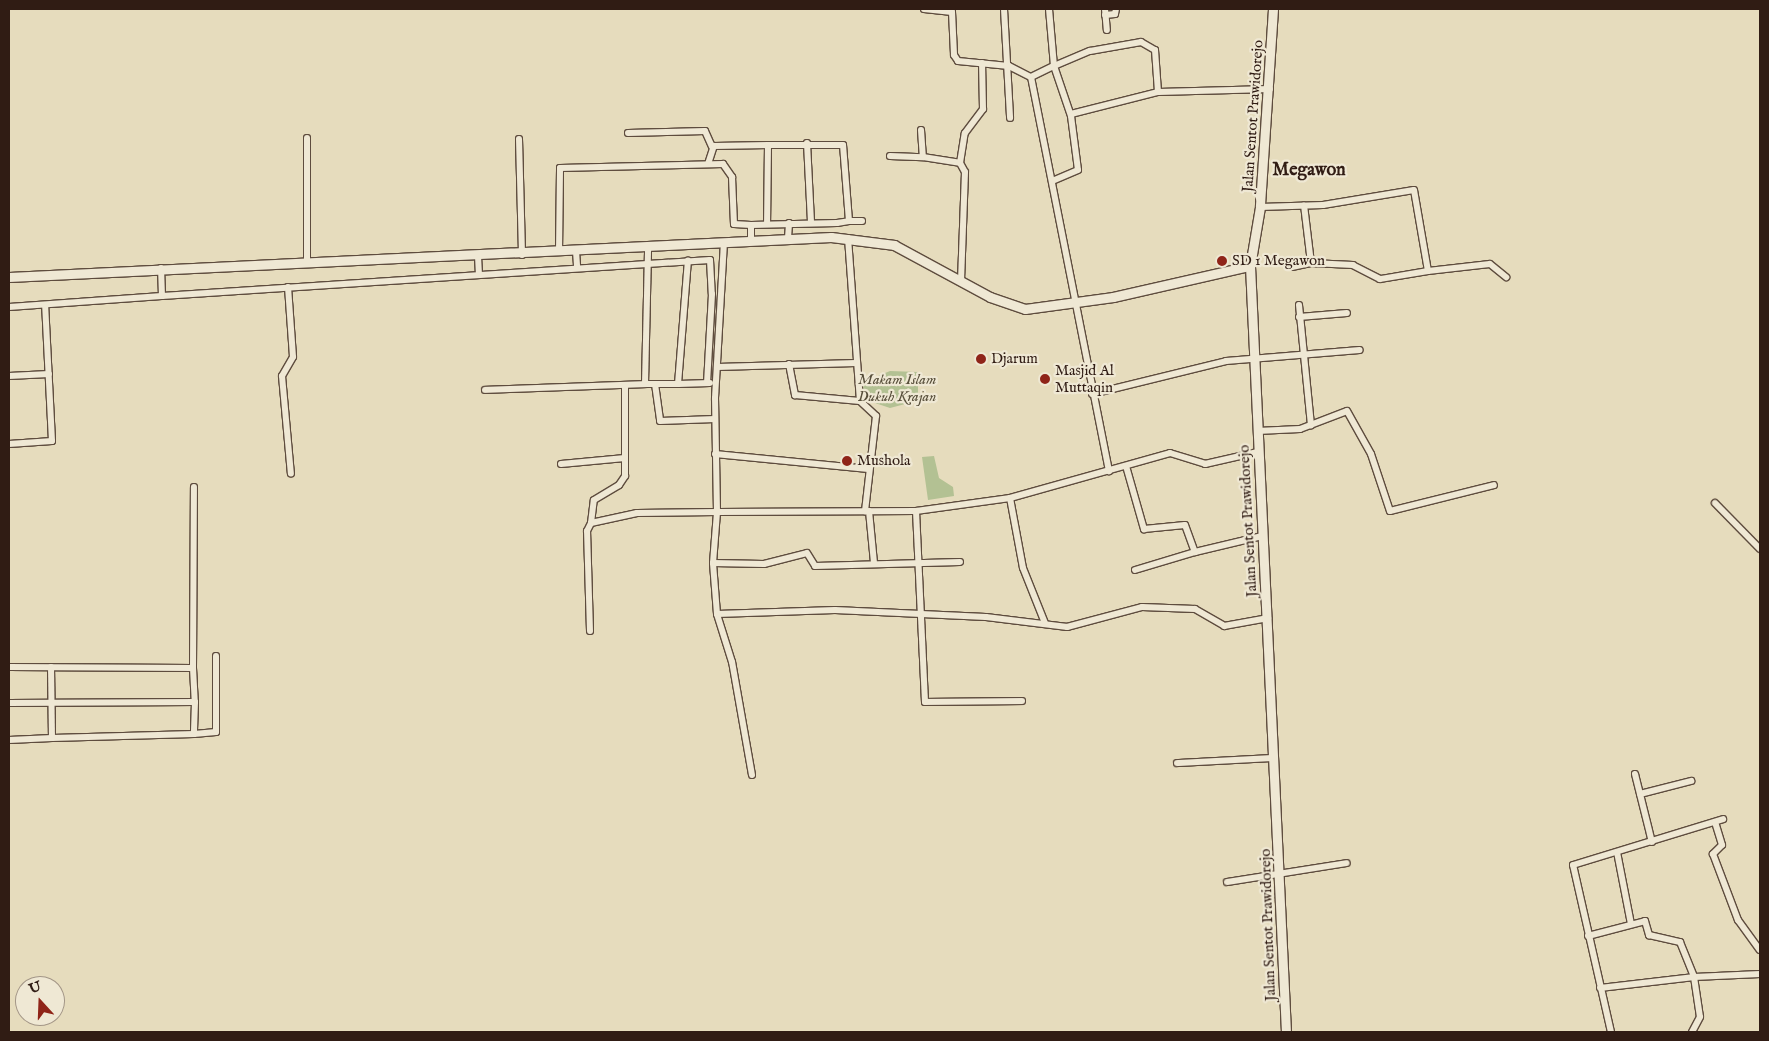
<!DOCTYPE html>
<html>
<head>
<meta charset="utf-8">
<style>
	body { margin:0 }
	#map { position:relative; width:1769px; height:1041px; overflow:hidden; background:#e6dcbd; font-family:"IM FELL English",serif }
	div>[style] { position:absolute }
	.green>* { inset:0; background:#b3c193 }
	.roads { filter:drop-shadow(1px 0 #5e4c3e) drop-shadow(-1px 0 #5e4c3e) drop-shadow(0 1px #5e4c3e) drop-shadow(0 -1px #5e4c3e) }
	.street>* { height:6px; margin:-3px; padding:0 3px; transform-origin:3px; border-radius:3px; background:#efe8d4 }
	.secondary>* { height:9px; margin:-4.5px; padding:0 4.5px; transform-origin:4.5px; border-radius:4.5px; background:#efe8d4 }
	.dots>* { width:14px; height:14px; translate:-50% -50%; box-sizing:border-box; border:2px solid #efe8d4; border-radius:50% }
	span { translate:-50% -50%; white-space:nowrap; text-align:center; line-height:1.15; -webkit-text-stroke:4.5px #efe8d4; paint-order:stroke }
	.street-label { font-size:15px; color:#301c14 }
	.poi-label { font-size:15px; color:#301c14 }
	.left { translate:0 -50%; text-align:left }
	.park-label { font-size:15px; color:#574e3a; font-style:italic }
	.quarter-label { font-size:18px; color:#301c14; font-weight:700 }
	.frame { position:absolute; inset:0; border:10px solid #301c14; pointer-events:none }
	.north { position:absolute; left:15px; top:976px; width:50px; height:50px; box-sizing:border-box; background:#efe8d4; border:1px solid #a39687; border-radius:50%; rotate:340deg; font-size:14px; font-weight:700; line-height:20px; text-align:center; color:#301c14 }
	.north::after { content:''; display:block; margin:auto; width:18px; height:22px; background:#8f2418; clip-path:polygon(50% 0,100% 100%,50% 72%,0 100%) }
</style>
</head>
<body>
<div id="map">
	<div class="green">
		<i style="clip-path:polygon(890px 371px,918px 372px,918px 393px,909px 403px,890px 408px,872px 402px,862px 392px,859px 384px)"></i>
		<i style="clip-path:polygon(934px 456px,939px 478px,953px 487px,954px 496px,928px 500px,922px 457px)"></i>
	</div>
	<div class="roads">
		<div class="street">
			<i style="left:924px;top:9px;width:28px;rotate:6deg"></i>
			<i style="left:952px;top:12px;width:43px;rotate:87.3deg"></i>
			<i style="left:954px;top:55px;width:7px;rotate:56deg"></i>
			<i style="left:958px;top:61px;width:51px;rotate:5.6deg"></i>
			<i style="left:1009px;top:66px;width:25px;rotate:27deg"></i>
			<i style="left:1031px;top:77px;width:402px;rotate:78.8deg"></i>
			<i style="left:1004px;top:9px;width:109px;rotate:86.8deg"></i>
			<i style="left:1049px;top:9px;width:57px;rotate:85deg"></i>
			<i style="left:1054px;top:66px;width:39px;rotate:-23deg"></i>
			<i style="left:1090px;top:51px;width:52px;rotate:-10deg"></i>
			<i style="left:1141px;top:42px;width:16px;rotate:30deg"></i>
			<i style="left:1155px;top:50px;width:42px;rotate:85.9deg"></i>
			<i style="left:1158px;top:92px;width:112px;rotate:-1.5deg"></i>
			<i style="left:1105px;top:9px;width:21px;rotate:85deg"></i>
			<i style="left:1105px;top:15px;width:10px;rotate:-6deg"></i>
			<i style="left:1115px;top:14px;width:5px;rotate:-79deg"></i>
			<i style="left:1031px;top:77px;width:25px;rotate:-26deg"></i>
			<i style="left:1054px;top:66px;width:53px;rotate:71.2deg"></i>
			<i style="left:1071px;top:116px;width:54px;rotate:82.6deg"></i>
			<i style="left:1078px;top:170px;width:28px;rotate:157deg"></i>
			<i style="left:1071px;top:114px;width:90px;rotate:-14.2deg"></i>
			<i style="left:921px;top:130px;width:27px;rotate:86deg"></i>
			<i style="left:923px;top:157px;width:37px;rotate:9deg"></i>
			<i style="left:960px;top:163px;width:10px;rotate:61deg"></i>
			<i style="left:965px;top:172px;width:109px;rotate:92.1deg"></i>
			<i style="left:628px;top:133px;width:77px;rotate:-1.5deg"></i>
			<i style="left:705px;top:131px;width:17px;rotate:66deg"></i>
			<i style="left:307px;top:138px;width:123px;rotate:90deg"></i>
			<i style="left:519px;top:139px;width:116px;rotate:88.5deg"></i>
			<i style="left:807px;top:143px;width:80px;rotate:87.1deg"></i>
			<i style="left:890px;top:156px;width:33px;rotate:2deg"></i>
			<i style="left:960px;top:163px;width:30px;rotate:-81deg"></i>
			<i style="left:965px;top:133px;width:30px;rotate:-53deg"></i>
			<i style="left:983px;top:109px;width:46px;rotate:-91.2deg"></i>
			<i style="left:708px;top:164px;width:19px;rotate:-72deg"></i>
			<i style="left:714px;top:146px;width:54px;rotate:-1.1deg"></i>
			<i style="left:1260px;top:207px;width:63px;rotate:-1.8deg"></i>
			<i style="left:1323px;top:205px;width:92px;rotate:-9.4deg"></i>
			<i style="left:1414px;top:190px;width:82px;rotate:80.2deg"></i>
			<i style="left:1428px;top:271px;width:49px;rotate:170.5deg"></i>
			<i style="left:1380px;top:279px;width:30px;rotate:-153deg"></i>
			<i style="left:1353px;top:265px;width:42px;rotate:-177.3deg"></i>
			<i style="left:1311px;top:263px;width:58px;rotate:-96.9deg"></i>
			<i style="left:849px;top:221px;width:13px"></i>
			<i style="left:788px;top:238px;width:15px;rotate:-86deg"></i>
			<i style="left:848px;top:238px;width:163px;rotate:85.8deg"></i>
			<i style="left:860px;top:401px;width:22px;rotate:43deg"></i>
			<i style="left:876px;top:416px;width:96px;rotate:96.6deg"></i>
			<i style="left:751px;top:240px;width:15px;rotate:-90deg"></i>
			<i style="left:576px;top:251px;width:16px;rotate:86deg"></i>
			<i style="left:559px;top:252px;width:84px;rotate:-89.3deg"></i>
			<i style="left:560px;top:168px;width:163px;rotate:-1.4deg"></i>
			<i style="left:723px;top:164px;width:16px;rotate:55deg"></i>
			<i style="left:732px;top:177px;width:47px;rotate:87.6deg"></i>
			<i style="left:734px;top:224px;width:17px;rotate:3deg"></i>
			<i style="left:751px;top:225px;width:86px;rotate:-1.3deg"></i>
			<i style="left:837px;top:223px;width:12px;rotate:-9deg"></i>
			<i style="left:849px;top:221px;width:76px;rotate:-94.5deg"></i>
			<i style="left:843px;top:145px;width:75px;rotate:180deg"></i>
			<i style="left:768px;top:145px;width:79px;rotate:90.7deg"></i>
			<i style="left:478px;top:256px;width:17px;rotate:87deg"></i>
			<i style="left:1292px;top:267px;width:19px;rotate:-12deg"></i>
			<i style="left:1428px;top:271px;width:62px;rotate:-6.4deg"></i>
			<i style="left:1490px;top:264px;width:21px;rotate:39deg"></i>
			<i style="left:288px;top:287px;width:70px;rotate:85.9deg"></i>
			<i style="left:293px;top:357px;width:22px;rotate:120deg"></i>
			<i style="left:282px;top:376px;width:98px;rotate:84.8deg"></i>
			<i style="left:162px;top:296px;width:549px;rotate:-3.76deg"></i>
			<i style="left:710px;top:260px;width:34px;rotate:87deg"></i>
			<i style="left:712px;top:294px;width:89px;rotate:93.2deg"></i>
			<i style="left:1299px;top:305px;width:121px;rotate:84.3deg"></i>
			<i style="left:9px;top:307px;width:153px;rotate:-4.1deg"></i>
			<i style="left:162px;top:296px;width:28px;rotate:-92deg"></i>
			<i style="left:1299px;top:317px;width:48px;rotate:-4.8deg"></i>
			<i style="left:789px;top:364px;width:32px;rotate:79deg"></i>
			<i style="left:795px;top:395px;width:65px;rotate:5.3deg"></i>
			<i style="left:717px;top:367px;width:139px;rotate:-1.6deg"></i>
			<i style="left:9px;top:376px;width:40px;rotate:-2.9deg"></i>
			<i style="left:645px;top:384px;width:33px"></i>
			<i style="left:678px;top:384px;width:124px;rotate:-85.4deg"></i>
			<i style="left:655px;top:384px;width:37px;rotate:82deg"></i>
			<i style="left:660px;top:421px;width:55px;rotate:-2.1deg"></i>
			<i style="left:678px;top:384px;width:32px;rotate:-2deg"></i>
			<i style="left:485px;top:390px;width:160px;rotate:-2.1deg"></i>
			<i style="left:645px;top:384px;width:137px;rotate:-88.7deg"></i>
			<i style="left:1092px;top:394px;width:138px;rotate:-13.8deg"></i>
			<i style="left:1226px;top:361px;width:134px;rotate:-4.7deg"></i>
			<i style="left:1257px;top:431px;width:43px;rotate:-2.7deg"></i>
			<i style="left:1300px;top:429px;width:50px;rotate:-21deg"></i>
			<i style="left:1347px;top:411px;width:49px;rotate:60.8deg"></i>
			<i style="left:1371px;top:454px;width:60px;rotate:71.6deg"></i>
			<i style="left:1390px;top:511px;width:107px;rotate:-14deg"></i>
			<i style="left:9px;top:444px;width:43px;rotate:-4deg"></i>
			<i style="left:52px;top:441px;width:136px;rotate:-92.9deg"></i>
			<i style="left:715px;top:454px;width:154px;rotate:5.6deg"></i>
			<i style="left:561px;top:464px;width:64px;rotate:-5.4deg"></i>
			<i style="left:1126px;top:466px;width:66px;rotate:74.1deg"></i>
			<i style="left:1144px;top:529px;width:41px;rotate:-5.6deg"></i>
			<i style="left:1185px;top:525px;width:29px;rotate:70deg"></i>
			<i style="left:1195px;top:552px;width:69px;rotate:-13.4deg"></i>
			<i style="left:1010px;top:498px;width:71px;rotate:79.5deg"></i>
			<i style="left:1023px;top:568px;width:59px;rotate:68.2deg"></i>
			<i style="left:1715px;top:503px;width:64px;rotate:45.6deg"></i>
			<i style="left:869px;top:511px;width:52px;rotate:84.5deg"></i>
			<i style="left:916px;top:511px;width:191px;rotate:87.3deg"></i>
			<i style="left:925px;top:702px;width:97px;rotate:-0.6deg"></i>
			<i style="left:591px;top:523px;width:23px;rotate:-83deg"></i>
			<i style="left:594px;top:500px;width:29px;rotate:-31deg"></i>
			<i style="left:619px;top:485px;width:11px;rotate:-56deg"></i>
			<i style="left:625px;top:476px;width:91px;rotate:-90deg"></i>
			<i style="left:713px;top:563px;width:51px;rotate:1.1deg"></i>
			<i style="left:764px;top:564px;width:44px;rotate:-14.3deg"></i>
			<i style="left:807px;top:553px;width:15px;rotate:58deg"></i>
			<i style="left:815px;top:566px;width:145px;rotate:-1.6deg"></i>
			<i style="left:1135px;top:570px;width:63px;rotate:-16.7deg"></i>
			<i style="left:717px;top:614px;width:118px;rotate:-1.9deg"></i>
			<i style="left:835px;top:610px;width:151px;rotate:2.7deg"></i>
			<i style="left:986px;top:617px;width:82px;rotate:7deg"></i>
			<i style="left:1067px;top:627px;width:78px;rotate:-14.9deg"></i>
			<i style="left:1142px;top:607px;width:53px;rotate:2.2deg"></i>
			<i style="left:1195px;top:609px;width:34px;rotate:30deg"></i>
			<i style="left:1224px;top:626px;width:45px;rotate:-10.3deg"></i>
			<i style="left:590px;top:631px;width:100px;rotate:-91.7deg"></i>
			<i style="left:587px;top:531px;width:9px;rotate:-63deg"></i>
			<i style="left:591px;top:523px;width:47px;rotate:-12.3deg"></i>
			<i style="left:637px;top:513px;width:80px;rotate:-0.7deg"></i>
			<i style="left:717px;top:512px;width:114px;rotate:-91deg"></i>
			<i style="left:715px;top:398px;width:156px;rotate:-86.7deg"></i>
			<i style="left:9px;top:667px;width:184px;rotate:0.3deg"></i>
			<i style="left:193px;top:668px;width:34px;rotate:87deg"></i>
			<i style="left:193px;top:668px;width:181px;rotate:-89.7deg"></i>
			<i style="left:9px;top:703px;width:186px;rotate:-0.3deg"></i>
			<i style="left:195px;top:702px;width:32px;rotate:92deg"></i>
			<i style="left:194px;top:734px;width:142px;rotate:178.4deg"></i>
			<i style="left:194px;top:734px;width:22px;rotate:-5deg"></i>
			<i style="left:216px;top:732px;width:76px;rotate:-90deg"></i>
			<i style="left:9px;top:740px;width:43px;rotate:-2.7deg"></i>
			<i style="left:52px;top:738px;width:71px;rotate:-90.8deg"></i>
			<i style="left:1177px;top:763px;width:97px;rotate:-3deg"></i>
			<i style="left:1635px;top:774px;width:70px;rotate:76deg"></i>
			<i style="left:752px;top:775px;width:115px;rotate:-100deg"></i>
			<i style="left:732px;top:662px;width:50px;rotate:-107.4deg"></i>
			<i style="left:717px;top:614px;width:51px;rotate:-94.5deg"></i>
			<i style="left:713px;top:563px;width:51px;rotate:-85.5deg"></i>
			<i style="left:717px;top:512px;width:199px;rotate:-0.3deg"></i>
			<i style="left:916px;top:511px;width:95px;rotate:-7.9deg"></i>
			<i style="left:1010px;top:498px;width:166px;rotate:-15.7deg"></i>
			<i style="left:1170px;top:453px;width:37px;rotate:17deg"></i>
			<i style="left:1205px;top:464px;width:54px;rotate:-12.8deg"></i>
			<i style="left:1640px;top:794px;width:53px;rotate:-14.3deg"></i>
			<i style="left:1715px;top:822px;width:24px;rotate:73deg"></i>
			<i style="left:1722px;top:845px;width:13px;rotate:135deg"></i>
			<i style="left:1713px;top:854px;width:71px;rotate:69.3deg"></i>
			<i style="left:1738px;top:920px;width:37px;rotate:54deg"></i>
			<i style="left:1617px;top:852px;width:73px;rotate:79deg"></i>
			<i style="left:1227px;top:882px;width:121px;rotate:-9deg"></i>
			<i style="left:1588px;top:936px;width:59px;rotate:-14.7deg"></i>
			<i style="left:1645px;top:921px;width:15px;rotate:74deg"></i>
			<i style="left:1649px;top:935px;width:32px;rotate:13deg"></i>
			<i style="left:1680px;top:942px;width:38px;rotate:68deg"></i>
			<i style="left:1694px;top:977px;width:66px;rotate:-2.6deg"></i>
			<i style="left:1600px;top:988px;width:95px;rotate:-6.7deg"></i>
			<i style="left:1694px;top:977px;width:40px;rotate:81.5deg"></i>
			<i style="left:1700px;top:1017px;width:17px;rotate:118deg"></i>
			<i style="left:1611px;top:1032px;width:171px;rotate:-102.8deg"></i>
			<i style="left:1573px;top:865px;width:157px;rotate:-17deg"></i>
		</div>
		<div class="secondary">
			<i style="left:1273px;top:9px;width:198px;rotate:93.8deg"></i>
			<i style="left:1260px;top:207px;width:60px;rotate:99.6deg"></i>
			<i style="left:1250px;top:266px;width:767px;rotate:87.31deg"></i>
			<i style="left:9px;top:277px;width:823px;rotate:-2.79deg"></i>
			<i style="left:831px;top:237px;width:64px;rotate:7.2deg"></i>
			<i style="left:894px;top:245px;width:109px;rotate:28.4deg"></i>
			<i style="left:990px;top:297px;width:37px;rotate:19deg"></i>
			<i style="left:1025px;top:309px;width:89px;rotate:-7.8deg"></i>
			<i style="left:1113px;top:297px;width:140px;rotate:-12.8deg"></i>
		</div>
	</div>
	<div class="dots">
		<i style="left:1222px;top:261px;background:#8f2418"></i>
		<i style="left:981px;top:359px;background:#8f2418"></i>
		<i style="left:1045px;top:379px;background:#8f2418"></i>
		<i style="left:847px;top:461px;background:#8f2418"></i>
	</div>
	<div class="street-label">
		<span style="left:1253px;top:116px;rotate:-86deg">Jalan Sentot Prawidorejo</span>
		<span style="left:1248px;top:521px;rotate:-93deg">Jalan Sentot Prawidorejo</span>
		<span style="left:1268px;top:925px;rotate:-92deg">Jalan Sentot Prawidorejo</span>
	</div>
	<div class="poi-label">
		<span class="left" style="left:1232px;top:261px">SD 1 Megawon</span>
		<span class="left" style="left:991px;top:359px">Djarum</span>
		<span class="left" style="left:1055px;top:379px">Masjid Al<br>Muttaqin</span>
		<span class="left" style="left:857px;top:461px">Mushola</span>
	</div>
	<div class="park-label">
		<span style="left:897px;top:388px">Makam Islam<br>Dukuh Krajan</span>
	</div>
	<div class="quarter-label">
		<span style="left:1309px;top:171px">Megawon</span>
	</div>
	<div class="frame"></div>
	<div class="north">U</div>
</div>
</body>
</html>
